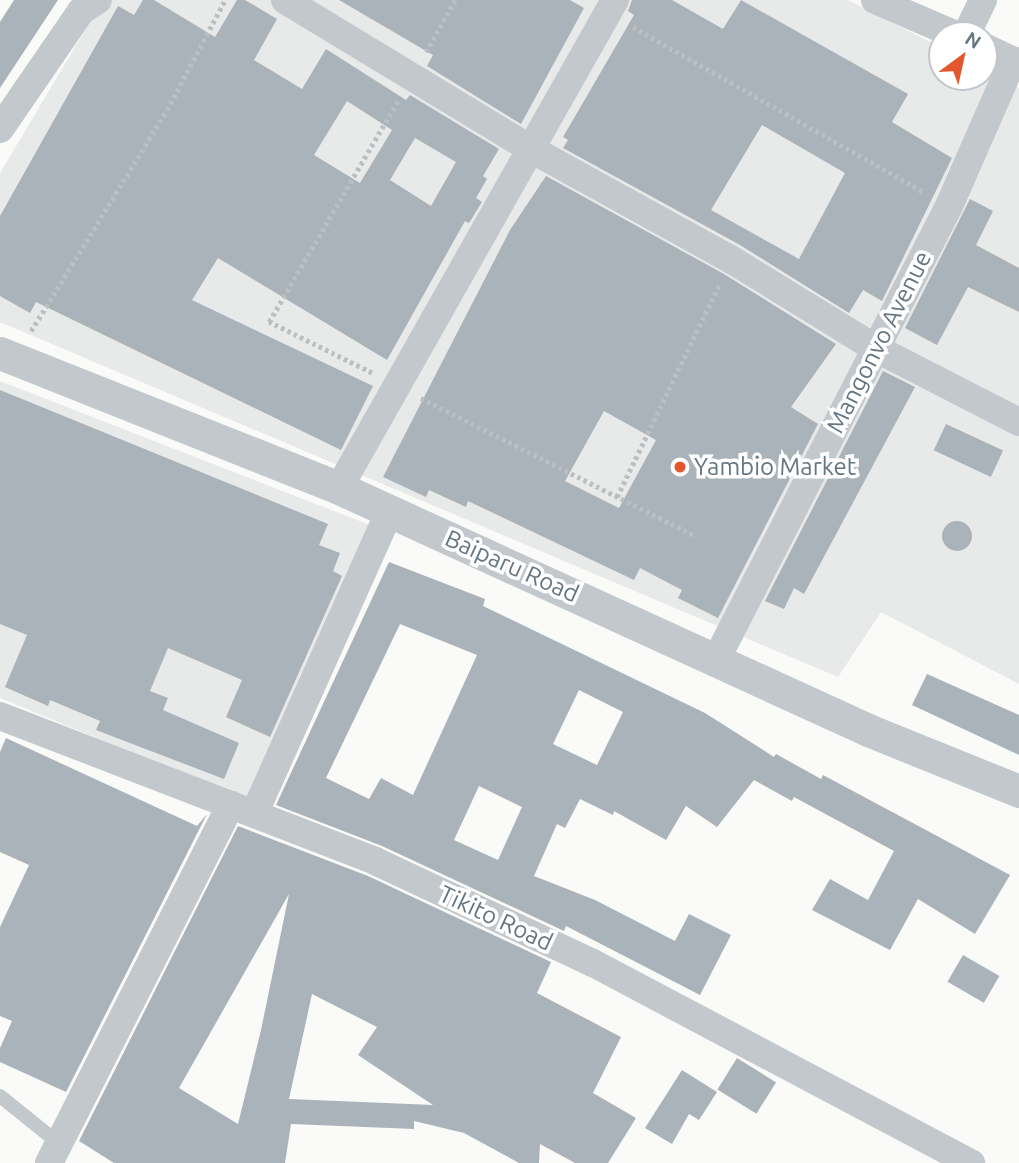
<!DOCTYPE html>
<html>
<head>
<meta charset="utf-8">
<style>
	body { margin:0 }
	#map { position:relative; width:1019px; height:1163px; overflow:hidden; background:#fafaf8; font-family:Ubuntu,sans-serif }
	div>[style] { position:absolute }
	.built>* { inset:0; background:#e8e9e9 }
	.building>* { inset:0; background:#aab3b9; transform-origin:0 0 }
	.round { border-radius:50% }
	.path>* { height:4.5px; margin-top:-2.25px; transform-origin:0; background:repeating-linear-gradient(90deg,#bbbfc2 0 3.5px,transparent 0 7px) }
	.service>* { height:14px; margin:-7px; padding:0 7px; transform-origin:7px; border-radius:7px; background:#c3c8cc }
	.minor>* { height:28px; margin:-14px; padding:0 14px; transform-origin:14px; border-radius:14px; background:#c3c8cc }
	.tertiary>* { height:33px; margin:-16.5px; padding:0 16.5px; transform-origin:16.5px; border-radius:16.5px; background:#c3c8cc }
	.dots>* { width:19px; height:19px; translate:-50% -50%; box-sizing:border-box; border:4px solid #fff; border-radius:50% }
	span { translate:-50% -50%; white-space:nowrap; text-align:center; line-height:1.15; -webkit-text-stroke:7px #fff; paint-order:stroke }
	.street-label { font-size:24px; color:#657683 }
	.poi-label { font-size:24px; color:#657683 }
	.left { translate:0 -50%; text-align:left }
	.north { position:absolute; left:928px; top:21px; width:70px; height:70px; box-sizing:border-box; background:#fff; border:2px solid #c1c8cd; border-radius:50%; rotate:33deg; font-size:19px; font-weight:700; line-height:28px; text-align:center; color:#657683 }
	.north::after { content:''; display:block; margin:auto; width:24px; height:32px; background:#e4572e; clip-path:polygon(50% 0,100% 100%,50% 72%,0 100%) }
</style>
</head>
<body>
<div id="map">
	<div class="built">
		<i style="clip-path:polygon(103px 0,848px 0,942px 48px,942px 77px,984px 77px,984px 70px,1019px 88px,1019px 684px,881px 612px,838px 677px,0 322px,0 173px)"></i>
		<i style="clip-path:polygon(0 381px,375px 527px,254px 803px,0 698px)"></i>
	</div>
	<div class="building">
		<i style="clip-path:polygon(14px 0,58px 0,0 88px,0 22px)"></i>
		<i style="clip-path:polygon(evenodd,143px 0,154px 0,215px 37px,237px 0,245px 0,277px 19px,254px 60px,302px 89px,326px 49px,406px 100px,410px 95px,499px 149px,483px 176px,487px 179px,476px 198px,482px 202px,469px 223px,465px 221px,387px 360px,218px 258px,192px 300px,373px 386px,341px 450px,36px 302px,30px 313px,0 296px,0 216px,118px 6px,134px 15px,143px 0,347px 101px,392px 130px,360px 183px,314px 155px,347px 101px,143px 0,415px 138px,456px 162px,431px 206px,390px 180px,415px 138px)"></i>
		<i style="clip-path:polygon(339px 0,570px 0,584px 8px,521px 124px,427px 66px,433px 55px)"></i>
		<i style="clip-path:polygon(evenodd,632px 0,672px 0,723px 29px,741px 0,908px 94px,892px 122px,952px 158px,882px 301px,863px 290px,849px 313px,740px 245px,563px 148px,568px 140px,563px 137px,634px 15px,628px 11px,632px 0,762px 125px,845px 173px,799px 259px,711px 210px,762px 125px)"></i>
		<i style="clip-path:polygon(evenodd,546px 176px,724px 274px,836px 344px,791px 407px,818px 424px,718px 618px,678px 598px,682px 590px,640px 568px,634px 580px,468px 501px,466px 507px,429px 490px,426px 497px,383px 477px,510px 230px,546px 176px,604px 411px,656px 440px,619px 508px,565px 481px,604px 411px)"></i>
		<i style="clip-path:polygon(970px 199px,993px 211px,976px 245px,1019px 268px,1019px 312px,968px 287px,937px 345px,905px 328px)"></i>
		<i style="clip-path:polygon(883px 371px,915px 387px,804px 594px,794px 588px,784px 609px,765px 601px)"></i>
		<i style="clip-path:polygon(0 390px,328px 524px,319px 545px,340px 553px,333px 571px,342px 576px,270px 737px,226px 717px,242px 680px,168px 648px,150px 691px,168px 698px,163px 710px,239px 743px,224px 779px,96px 730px,100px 721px,50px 700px,48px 706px,5px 687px,27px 635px,0 624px)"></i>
		<i style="left:946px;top:424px;width:63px;height:29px;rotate:25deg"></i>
		<i class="round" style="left:942px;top:521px;width:30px;height:30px"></i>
		<i style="clip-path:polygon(evenodd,389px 562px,485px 599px,483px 606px,705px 713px,774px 757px,776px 754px,821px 779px,823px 775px,1010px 875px,975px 934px,918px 899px,890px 950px,812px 910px,830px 879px,868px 900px,894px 851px,794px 797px,792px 801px,754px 780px,717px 827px,686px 806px,666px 840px,614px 811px,613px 815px,580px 799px,565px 828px,557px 824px,534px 876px,595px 900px,675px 941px,689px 914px,731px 935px,700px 995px,566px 926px,564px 931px,382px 846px,276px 805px,389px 562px,400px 624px,477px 655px,413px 795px,381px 778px,369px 799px,326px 778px,400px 624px,389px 562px,579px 690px,623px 712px,597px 765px,553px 744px,579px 690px,389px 562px,479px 786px,522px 807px,498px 860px,454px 840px,479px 786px)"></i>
		<i style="clip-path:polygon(927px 674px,1019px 715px,1019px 755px,912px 705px)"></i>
		<i style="clip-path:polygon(6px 738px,197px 826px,207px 814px,66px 1092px,0 1062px,0 1048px,12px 1021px,0 1016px,0 927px,29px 865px,0 852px,0 752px)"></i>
		<i style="clip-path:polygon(evenodd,238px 826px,368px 876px,551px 962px,537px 993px,621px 1037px,593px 1093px,636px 1118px,608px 1163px,575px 1163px,540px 1144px,539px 1163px,519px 1163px,464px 1133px,414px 1121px,414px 1129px,291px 1124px,285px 1163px,114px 1163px,79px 1141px,238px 826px,289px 894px,261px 1030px,238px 1124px,179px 1088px,289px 894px,238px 826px,312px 994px,377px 1027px,358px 1055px,433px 1105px,289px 1099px,312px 994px)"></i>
		<i style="left:963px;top:955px;width:42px;height:31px;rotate:30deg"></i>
		<i style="left:737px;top:1058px;width:46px;height:37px;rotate:32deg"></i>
		<i style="clip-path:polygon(682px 1070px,717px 1092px,699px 1120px,689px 1114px,672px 1144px,645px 1128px)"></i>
	</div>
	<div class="path">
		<i style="left:633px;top:27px;width:335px;rotate:29.6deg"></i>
		<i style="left:426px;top:52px;width:60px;rotate:-60.9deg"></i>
		<i style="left:31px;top:331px;width:259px;rotate:-58.4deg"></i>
		<i style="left:167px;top:110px;width:124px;rotate:-62.2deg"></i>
		<i style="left:372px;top:373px;width:115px;rotate:-153.7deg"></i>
		<i style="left:269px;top:322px;width:258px;rotate:-59.8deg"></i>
		<i style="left:421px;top:398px;width:307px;rotate:26.7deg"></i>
		<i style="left:617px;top:497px;width:237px;rotate:-64.3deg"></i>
	</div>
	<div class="service">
		<i style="left:0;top:1096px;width:78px;rotate:38.8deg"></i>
	</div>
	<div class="minor">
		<i style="left:285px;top:0;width:285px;rotate:31.2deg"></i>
		<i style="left:529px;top:148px;width:232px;rotate:28.9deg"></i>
		<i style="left:732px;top:260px;width:168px;rotate:31.6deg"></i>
		<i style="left:875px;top:348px;width:162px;rotate:27.2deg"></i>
		<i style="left:875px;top:0;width:88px;rotate:23.4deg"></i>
		<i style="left:966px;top:35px;width:39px;rotate:-64deg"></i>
		<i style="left:984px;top:47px;width:38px;rotate:25deg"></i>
		<i style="left:0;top:129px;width:143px;rotate:-55.5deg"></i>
		<i style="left:81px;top:11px;width:20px;rotate:-33deg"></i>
		<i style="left:339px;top:488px;width:561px;rotate:-60.51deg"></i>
		<i style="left:717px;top:658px;width:508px;rotate:-62.83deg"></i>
		<i style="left:949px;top:206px;width:159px;rotate:-66.3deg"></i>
		<i style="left:0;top:716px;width:402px;rotate:21.1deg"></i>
		<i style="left:375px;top:861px;width:241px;rotate:25.1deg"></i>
		<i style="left:593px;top:963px;width:428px;rotate:27.9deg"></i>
		<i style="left:255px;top:812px;width:329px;rotate:-65.9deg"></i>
		<i style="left:49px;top:1163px;width:402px;rotate:-63.1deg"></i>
	</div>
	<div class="tertiary">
		<i style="left:0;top:353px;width:365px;rotate:21.7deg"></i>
		<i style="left:339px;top:488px;width:582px;rotate:24.58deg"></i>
		<i style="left:868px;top:730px;width:163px;rotate:22deg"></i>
	</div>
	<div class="dots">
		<i style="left:680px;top:467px;background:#e4572e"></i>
	</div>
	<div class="street-label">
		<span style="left:879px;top:342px;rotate:-63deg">Mangonvo Avenue</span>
		<span style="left:512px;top:566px;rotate:24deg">Baiparu Road</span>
		<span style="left:496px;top:918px;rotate:25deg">Tikito Road</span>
	</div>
	<div class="poi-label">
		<span class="left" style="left:694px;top:467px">Yambio Market</span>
	</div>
	<div class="north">N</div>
</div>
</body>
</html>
